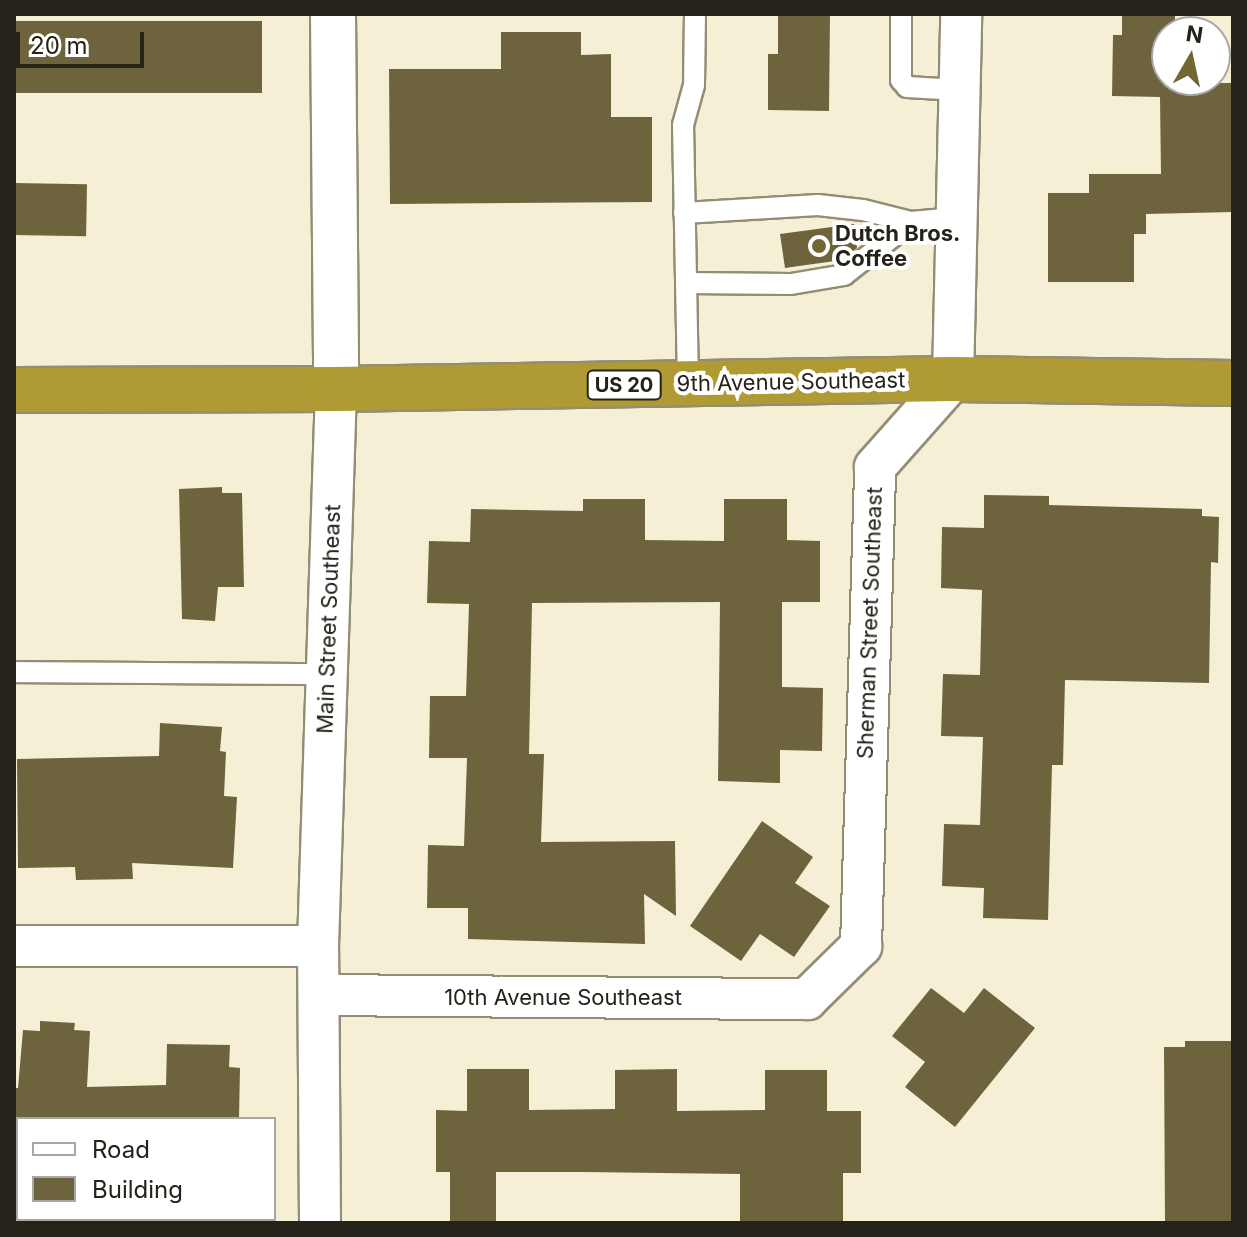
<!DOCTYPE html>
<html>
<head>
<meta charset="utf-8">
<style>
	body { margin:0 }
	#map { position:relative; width:1247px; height:1237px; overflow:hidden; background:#f4efd5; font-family:Inter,sans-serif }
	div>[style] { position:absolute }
	.building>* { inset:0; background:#6d643e; transform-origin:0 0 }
	.roads { filter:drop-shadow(2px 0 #938d76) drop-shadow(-2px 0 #938d76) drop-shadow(0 2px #938d76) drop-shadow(0 -2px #938d76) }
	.lane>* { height:20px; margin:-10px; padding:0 10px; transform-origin:10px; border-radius:10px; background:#fff }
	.street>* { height:40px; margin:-20px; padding:0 20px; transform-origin:20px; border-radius:20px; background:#fff }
	.secondary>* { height:44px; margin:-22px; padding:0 22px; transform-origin:22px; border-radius:22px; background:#fff }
	.highway>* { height:44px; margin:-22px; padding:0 22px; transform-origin:22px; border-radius:22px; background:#b09a33 }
	.dots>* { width:22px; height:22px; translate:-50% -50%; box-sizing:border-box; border:4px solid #fff; border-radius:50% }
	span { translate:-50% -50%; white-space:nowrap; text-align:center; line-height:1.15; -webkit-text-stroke:8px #fff; paint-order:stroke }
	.shield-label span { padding:2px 6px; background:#fff; border:2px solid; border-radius:6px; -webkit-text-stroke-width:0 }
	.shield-label { font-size:20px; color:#242219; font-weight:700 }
	.poi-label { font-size:22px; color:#242219; font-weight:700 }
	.left { translate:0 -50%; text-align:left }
	.street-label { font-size:22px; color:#242219 }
	.frame { position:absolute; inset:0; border:16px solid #242219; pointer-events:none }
	.legend { position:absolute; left:16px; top:1117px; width:260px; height:104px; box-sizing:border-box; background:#fff; border:2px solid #a7a7a3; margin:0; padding:10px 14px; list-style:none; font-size:24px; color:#242219 }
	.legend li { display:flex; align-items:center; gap:16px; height:40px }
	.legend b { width:40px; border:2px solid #a7a7a3 }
	.north { position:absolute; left:1151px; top:16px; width:80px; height:80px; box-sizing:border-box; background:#fff; border:2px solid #a7a7a3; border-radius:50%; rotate:9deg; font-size:22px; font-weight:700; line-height:32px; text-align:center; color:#242219 }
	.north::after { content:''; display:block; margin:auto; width:28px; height:36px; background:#726633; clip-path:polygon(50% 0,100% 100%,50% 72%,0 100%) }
	.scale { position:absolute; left:16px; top:32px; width:128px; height:36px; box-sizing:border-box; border:4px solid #242219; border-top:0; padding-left:10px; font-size:24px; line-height:28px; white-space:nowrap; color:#242219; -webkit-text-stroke:6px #fff; paint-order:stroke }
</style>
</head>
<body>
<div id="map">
	<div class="building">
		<i style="clip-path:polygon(778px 14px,830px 14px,829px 111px,768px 110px,768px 54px,778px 54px)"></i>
		<i style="clip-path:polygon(1122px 14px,1175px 14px,1175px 32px,1167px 32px,1167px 80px,1215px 80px,1215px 36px,1218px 36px,1217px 83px,1233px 83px,1233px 212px,1146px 214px,1146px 234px,1134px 234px,1134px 282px,1048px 282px,1048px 193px,1089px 193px,1089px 174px,1161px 174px,1160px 97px,1112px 96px,1113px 35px,1122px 35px)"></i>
		<i style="left:14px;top:21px;width:248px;height:72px"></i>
		<i style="clip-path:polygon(501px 32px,581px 32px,581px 55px,611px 54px,611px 117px,652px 117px,652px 202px,390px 204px,389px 69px,501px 69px)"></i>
		<i style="left:14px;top:183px;width:73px;height:52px;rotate:1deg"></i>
		<i style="clip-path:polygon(854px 224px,857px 248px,842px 260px,785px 268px,780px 234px)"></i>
		<i style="clip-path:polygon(222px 487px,222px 493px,242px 493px,244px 587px,218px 587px,215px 621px,182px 619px,179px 489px)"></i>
		<i style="clip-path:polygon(984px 495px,1049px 496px,1049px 505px,1202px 509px,1202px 516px,1219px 517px,1218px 563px,1211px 562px,1209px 683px,1065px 680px,1063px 765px,1052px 765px,1048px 920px,983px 918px,984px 888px,942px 886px,944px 824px,980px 825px,983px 737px,941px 736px,943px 674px,980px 675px,982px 590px,941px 588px,942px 527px,984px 528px)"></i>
		<i style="clip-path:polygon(583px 499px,645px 499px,645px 540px,724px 541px,724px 499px,787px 499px,787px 540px,820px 541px,820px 602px,782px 602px,782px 687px,823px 688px,822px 751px,780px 750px,780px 783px,718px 781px,720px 602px,532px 603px,529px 754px,544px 754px,541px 842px,675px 841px,676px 916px,644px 894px,645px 944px,468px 939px,468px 908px,427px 908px,428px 845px,464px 846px,467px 758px,429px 758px,430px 696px,466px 696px,469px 604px,427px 603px,429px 541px,470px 542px,471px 509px,583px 511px)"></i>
		<i style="clip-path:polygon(160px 723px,222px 727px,220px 751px,226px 752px,224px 796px,237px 797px,233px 868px,132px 863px,133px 879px,76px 880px,75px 867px,18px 868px,17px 759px,159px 756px)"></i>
		<i style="clip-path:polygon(762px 821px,813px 857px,795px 883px,830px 906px,794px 957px,760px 934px,741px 961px,690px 926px)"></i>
		<i style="clip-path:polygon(931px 988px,964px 1013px,984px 988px,1035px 1028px,955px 1127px,905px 1087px,925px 1062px,892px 1036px)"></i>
		<i style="clip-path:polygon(40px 1021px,75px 1023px,74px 1030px,90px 1031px,87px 1087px,166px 1085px,167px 1044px,230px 1045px,229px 1067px,240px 1068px,239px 1119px,14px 1119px,14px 1088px,18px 1088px,23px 1030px,40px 1031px)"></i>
		<i style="clip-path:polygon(1185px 1041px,1233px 1041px,1233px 1223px,1165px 1223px,1164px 1047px,1185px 1047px)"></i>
		<i style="clip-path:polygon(467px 1069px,529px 1069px,529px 1110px,615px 1109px,615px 1070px,677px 1069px,677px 1111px,765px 1110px,765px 1070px,827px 1070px,827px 1111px,861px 1111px,861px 1173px,843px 1173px,843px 1223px,740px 1223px,740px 1174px,584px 1172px,496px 1172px,496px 1223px,450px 1223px,450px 1172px,436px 1172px,436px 1110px,467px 1111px)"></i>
	</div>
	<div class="roads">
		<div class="lane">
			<i style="left:901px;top:14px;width:66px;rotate:90deg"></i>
			<i style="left:901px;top:80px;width:9px;rotate:49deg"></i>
			<i style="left:907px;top:87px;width:52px;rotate:3.3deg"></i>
			<i style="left:684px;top:213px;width:134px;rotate:-3.4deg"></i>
			<i style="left:818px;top:205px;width:45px;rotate:6.3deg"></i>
			<i style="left:863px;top:210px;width:49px;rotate:14deg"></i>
			<i style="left:911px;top:222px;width:45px;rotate:-5.1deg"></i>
			<i style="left:686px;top:283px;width:105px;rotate:0.5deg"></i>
			<i style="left:791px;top:284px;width:54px;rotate:-9.6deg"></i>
			<i style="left:844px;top:275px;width:85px;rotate:-38.3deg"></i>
			<i style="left:688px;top:384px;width:259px;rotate:-91.1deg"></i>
			<i style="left:683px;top:125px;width:41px;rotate:-74.6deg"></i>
			<i style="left:694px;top:85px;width:71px;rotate:-89.2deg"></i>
			<i style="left:14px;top:672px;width:313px;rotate:0.4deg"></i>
		</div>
		<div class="street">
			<i style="left:14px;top:946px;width:304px"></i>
			<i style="left:319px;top:995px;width:488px;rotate:0.5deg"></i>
			<i style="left:807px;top:999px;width:76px;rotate:-44.5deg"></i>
			<i style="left:861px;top:946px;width:479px;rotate:-88.3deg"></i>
			<i style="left:875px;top:467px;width:118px;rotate:-48.4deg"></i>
			<i style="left:953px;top:379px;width:365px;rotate:-88.7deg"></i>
			<i style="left:320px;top:1223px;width:277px;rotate:-90.4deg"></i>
			<i style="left:318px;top:946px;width:557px;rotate:-88.15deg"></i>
		</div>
		<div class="secondary">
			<i style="left:333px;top:14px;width:375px;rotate:89.5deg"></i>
		</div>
		<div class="highway">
			<i style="left:14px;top:390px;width:322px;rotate:-0.2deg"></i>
			<i style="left:336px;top:389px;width:617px;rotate:-0.93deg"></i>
			<i style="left:953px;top:379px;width:280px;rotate:0.8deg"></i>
		</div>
	</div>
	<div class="dots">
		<i style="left:819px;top:246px;background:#726633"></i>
	</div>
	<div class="shield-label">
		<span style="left:624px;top:385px">US 20</span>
	</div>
	<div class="poi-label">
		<span class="left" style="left:835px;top:246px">Dutch Bros.<br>Coffee</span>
	</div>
	<div class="street-label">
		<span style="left:791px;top:382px;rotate:-1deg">9th Avenue Southeast</span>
		<span style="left:329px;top:619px;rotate:-88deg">Main Street Southeast</span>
		<span style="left:870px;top:623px;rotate:-88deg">Sherman Street Southeast</span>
		<span style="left:563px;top:998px">10th Avenue Southeast</span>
	</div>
	<div class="frame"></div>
	<ul class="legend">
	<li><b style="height:10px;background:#fff"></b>Road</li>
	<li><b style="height:22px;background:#6d643e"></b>Building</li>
	</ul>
	<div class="north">N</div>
	<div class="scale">20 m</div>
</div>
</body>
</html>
